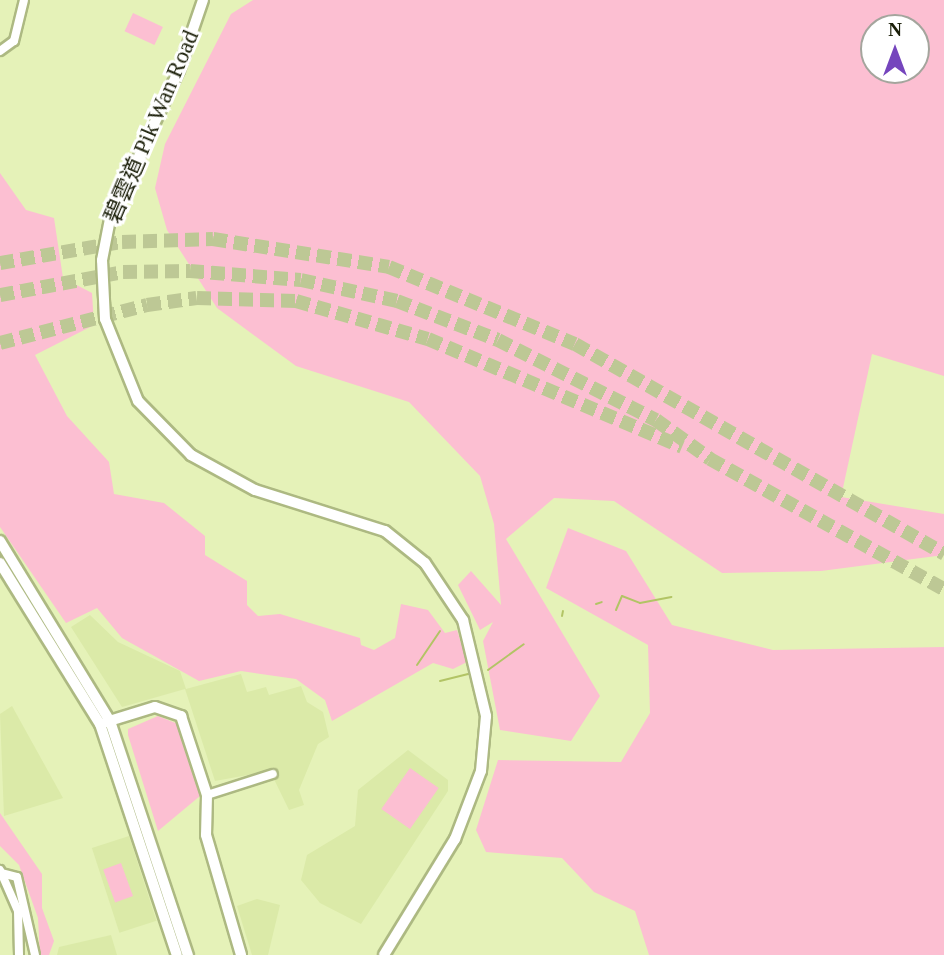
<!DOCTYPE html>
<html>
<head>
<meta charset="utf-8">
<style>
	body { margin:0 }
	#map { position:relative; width:944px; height:955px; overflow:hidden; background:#e5f2b8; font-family:"Times New Roman","Noto Sans TC",serif }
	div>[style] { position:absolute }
	.built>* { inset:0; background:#dbeaa8; transform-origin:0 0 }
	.green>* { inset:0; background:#fcbfd2; transform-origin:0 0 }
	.stream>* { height:2px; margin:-1px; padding:0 1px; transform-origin:1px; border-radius:1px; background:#b2c465 }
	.highway-tunnel>* { height:14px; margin-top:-7px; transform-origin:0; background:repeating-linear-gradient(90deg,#bdc895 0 14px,transparent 0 21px) }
	.roads { filter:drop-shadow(2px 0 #adb982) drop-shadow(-2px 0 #adb982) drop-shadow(0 2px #adb982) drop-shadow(0 -2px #adb982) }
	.street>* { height:8px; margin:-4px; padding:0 4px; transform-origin:4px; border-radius:4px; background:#fff }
	.secondary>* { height:10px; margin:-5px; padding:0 5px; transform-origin:5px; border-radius:5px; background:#fff }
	span { translate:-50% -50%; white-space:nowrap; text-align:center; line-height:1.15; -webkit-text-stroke:6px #fff; paint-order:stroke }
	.street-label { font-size:23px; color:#1b1f09 }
	.north { position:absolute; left:860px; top:14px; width:70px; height:70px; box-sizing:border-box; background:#fff; border:2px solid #a4a59d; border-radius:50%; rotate:0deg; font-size:19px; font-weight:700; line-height:28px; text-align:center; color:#1b1f09 }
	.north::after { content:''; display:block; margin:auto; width:24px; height:32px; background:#7545bd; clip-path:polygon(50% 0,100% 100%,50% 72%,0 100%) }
</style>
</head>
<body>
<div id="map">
	<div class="built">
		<i style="clip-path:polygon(90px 615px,118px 642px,180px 671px,186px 689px,241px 674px,247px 692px,266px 687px,269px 695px,301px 686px,307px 702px,323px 712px,329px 737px,318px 744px,299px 790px,304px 805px,289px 810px,270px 771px,215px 781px,185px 689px,122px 707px,71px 627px)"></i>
		<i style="clip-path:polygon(12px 706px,63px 798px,4px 816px,0 714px)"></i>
		<i style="clip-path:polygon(408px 750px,448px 780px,448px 791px,361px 924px,320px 903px,301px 880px,307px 855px,355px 826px,358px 790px)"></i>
		<i style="left:129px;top:836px;width:89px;height:39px;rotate:72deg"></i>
		<i style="clip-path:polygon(257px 899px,280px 905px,268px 955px,252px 955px,237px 906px)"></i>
		<i style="clip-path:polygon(111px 935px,117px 955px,57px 955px,59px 947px)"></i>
	</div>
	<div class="green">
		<i style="clip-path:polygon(evenodd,253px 0,944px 0,944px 376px,872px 354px,841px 497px,944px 514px,944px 555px,821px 571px,722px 573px,614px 501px,554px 498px,506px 539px,600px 696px,571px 741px,500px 730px,483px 641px,493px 622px,480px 630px,458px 585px,471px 571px,501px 605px,494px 524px,480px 476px,409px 402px,296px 366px,217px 308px,167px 230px,155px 188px,165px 144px,231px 14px,253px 0,874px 28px,916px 28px,916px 70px,874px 70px,874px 28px)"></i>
		<i style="left:133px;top:13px;width:33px;height:20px;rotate:25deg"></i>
		<i style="clip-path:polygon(0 173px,26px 210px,54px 218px,63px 278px,92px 293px,94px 325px,35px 355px,67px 416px,109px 462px,114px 494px,164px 503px,205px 536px,205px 555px,247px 581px,247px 605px,258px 616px,280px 614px,360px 638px,361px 645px,374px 650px,395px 638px,401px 604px,428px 610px,445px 633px,457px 630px,467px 662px,453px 669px,433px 663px,332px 721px,325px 700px,296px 679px,241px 671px,199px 681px,122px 638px,97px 608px,66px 623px,0 527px)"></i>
		<i style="clip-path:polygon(568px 528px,626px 551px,672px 625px,773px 650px,944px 647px,944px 955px,649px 955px,635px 911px,594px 892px,562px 858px,486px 852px,476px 830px,498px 760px,621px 762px,650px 713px,648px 645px,546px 588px)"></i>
		<i style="clip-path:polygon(158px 716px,178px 724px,200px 796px,158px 831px,128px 735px,128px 729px)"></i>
		<i style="left:410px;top:768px;width:35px;height:50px;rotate:35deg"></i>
		<i style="clip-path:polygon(0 813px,42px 874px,42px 908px,54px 941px,49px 955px,40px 955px,38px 918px,19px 865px,0 846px)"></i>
		<i style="left:121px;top:863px;width:35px;height:19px;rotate:70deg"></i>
	</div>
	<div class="stream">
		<i style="left:596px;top:604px;width:6px;rotate:-18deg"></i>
		<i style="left:616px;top:610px;width:15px;rotate:-67deg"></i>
		<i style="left:622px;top:596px;width:19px;rotate:21deg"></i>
		<i style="left:640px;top:603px;width:32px;rotate:-11deg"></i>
		<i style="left:562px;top:616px;width:5px;rotate:-79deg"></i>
		<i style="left:417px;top:665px;width:41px;rotate:-55.9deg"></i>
		<i style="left:488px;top:670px;width:44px;rotate:-35.8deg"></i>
		<i style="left:440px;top:681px;width:30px;rotate:-14deg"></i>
	</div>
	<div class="highway-tunnel">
		<i style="left:0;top:263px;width:124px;rotate:-9.8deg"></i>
		<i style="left:122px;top:242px;width:91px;rotate:-1.9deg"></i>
		<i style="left:213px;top:239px;width:178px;rotate:9deg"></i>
		<i style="left:389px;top:267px;width:201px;rotate:22.5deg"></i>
		<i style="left:575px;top:344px;width:425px;rotate:29.6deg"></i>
		<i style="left:0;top:295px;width:125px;rotate:-10.6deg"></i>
		<i style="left:123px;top:272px;width:67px;rotate:-0.9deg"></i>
		<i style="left:190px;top:271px;width:111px;rotate:4.6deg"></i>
		<i style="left:301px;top:280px;width:98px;rotate:12.3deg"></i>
		<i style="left:397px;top:301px;width:108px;rotate:21.1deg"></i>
		<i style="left:498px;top:340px;width:177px;rotate:26.9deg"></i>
		<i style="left:656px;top:420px;width:67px;rotate:35.8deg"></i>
		<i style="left:710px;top:459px;width:268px;rotate:29.1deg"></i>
		<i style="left:0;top:343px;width:152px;rotate:-14.5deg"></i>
		<i style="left:147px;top:305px;width:50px;rotate:-8deg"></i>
		<i style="left:197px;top:298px;width:99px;rotate:1.7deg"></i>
		<i style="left:296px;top:301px;width:137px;rotate:16.1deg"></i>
		<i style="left:428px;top:339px;width:276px;rotate:23deg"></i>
	</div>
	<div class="roads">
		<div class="street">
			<i style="left:0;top:51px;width:17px;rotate:-36deg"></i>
			<i style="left:14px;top:41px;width:42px;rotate:-76.3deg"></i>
			<i style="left:207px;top:795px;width:69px;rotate:-17.7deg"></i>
			<i style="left:0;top:870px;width:45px;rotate:66.3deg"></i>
			<i style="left:18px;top:911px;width:44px;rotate:88.7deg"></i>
			<i style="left:1px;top:873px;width:16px;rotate:14deg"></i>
			<i style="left:17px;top:877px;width:80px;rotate:77deg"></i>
		</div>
		<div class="secondary">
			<i style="left:203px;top:0;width:74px;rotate:108.9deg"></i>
			<i style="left:179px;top:70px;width:164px;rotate:114.8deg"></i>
			<i style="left:110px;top:219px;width:42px;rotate:101deg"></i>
			<i style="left:102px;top:260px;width:59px;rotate:87.1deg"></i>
			<i style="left:105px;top:319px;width:88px;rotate:68.1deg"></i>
			<i style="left:138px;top:401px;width:76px;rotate:45.5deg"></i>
			<i style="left:191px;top:455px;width:73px;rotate:28.7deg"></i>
			<i style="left:255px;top:490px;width:136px;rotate:17.5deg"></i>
			<i style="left:385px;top:531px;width:51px;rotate:38.7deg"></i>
			<i style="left:425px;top:563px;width:69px;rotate:56.3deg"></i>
			<i style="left:463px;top:620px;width:99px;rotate:76.5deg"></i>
			<i style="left:486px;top:716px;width:55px;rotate:95.2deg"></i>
			<i style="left:481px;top:771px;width:73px;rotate:110.9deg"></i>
			<i style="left:455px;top:839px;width:136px;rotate:121.5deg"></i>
			<i style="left:0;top:541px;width:211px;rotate:58.6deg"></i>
			<i style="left:110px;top:721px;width:247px;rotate:71.6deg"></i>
			<i style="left:0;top:563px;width:190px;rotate:58.2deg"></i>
			<i style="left:100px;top:724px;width:243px;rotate:71.6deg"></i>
			<i style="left:106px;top:722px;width:51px;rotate:-17deg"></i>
			<i style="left:155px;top:707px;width:28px;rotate:19deg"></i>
			<i style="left:181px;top:716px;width:83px;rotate:71.8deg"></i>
			<i style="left:207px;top:795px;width:40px;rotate:91.4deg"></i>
			<i style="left:206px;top:835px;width:125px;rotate:73.7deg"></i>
		</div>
	</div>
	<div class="street-label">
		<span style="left:152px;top:127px;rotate:-67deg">碧雲道 Pik Wan Road</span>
	</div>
	<div class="north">N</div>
</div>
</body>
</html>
